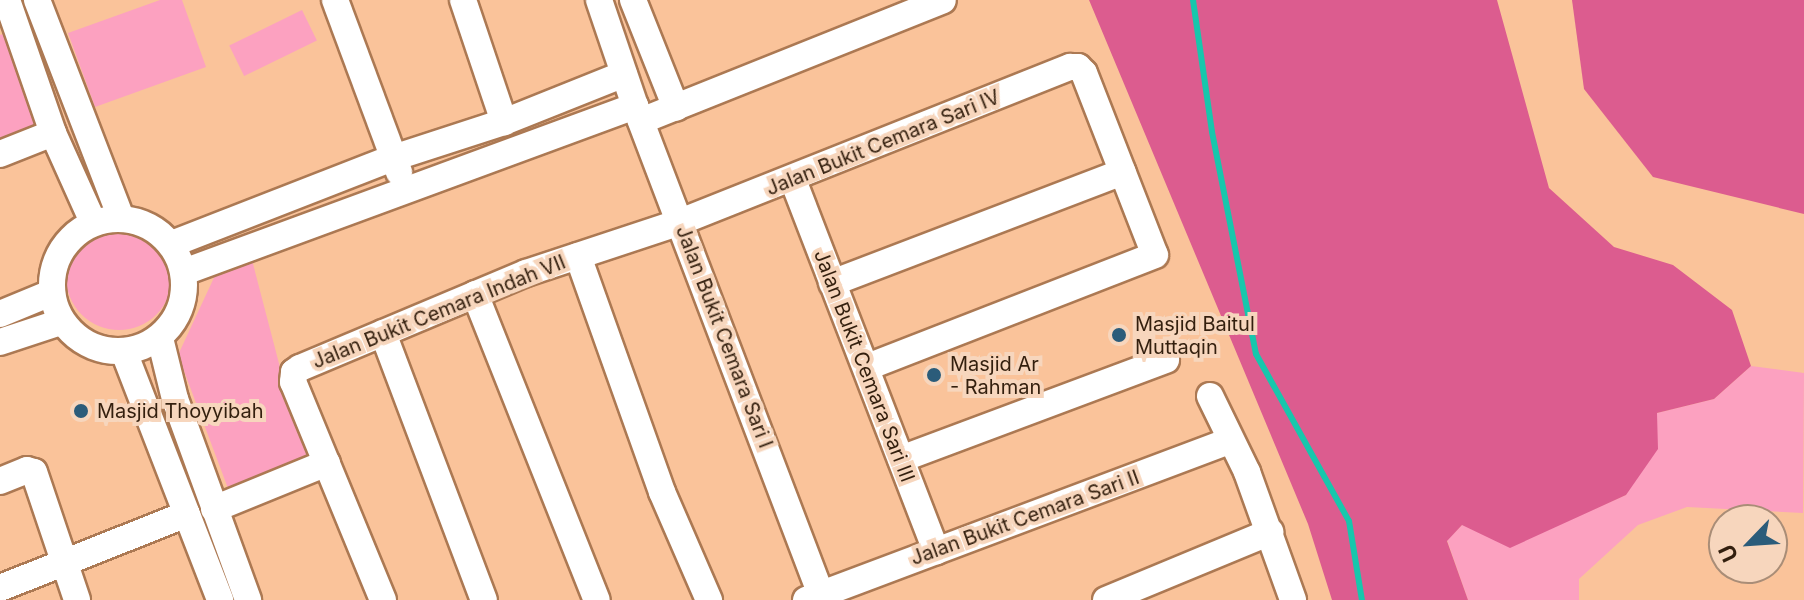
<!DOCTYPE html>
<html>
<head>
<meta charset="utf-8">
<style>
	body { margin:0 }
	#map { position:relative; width:1804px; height:600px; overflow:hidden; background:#fac39a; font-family:Inter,sans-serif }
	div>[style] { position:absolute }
	.green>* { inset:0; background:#fca1c0; transform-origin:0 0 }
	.round { border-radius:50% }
	.forest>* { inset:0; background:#dc5c8f }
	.stream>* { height:6px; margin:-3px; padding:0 3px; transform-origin:3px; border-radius:3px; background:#17c7ac }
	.roads { filter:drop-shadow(2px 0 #ac7953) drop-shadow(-2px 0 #ac7953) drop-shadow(0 2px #ac7953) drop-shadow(0 -2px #ac7953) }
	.minor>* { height:26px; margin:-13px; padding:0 13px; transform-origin:13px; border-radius:13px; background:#fff }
	.minor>.ring { margin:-13px; padding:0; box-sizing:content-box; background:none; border:26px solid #fff; border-radius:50% }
	.dots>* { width:22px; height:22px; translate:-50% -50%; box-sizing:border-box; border:4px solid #f7d6bd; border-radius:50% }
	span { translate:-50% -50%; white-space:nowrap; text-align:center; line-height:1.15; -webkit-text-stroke:8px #f7d6bd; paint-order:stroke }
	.street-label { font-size:20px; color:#331f0e }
	.poi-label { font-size:20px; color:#331f0e }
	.left { translate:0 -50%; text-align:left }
	.north { position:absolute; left:1708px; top:504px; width:80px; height:80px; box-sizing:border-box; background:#f7d6bd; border:2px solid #a98d77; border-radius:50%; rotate:245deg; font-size:22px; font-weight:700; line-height:32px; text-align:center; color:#331f0e }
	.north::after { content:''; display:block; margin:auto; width:28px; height:36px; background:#2b5c7a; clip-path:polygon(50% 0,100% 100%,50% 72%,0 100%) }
</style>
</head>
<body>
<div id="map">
	<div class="green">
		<i style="clip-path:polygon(160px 0,182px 0,206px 67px,95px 107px,68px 33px)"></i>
		<i style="left:302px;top:10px;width:34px;height:81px;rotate:64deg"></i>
		<i style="clip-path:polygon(3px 34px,36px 127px,0 139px,0 35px)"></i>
		<i class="round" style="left:66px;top:224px;width:106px;height:106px"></i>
		<i style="clip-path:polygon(252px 260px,282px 375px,311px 455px,229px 491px,178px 355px,218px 269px)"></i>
		<i style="clip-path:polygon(1751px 366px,1804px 373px,1803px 513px,1687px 507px,1638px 525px,1579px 579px,1579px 600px,1468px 600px,1447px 540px,1462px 525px,1583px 514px,1626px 495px,1657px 413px,1714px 399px)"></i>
	</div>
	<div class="forest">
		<i style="clip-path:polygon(1089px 0,1497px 0,1549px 188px,1614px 247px,1673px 265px,1732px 310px,1751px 366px,1714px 399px,1657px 413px,1658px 449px,1626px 495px,1510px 548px,1462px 525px,1447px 541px,1468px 600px,1332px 600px,1308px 524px)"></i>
		<i style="clip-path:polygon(1572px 0,1804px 0,1804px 214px,1653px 177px,1584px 89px)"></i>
	</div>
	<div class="stream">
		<i style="left:1193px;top:0;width:133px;rotate:81.8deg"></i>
		<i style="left:1212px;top:132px;width:226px;rotate:78.8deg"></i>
		<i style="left:1256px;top:354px;width:191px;rotate:60.9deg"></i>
		<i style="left:1349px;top:521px;width:80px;rotate:80.7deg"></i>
	</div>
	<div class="roads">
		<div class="minor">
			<i style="left:7px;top:0;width:141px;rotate:70.9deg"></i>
			<i style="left:53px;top:133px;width:98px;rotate:65.8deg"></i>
			<i style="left:37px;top:0;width:234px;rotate:68.9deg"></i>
			<i style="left:335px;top:0;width:184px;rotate:69.6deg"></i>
			<i style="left:463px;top:0;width:129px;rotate:71.4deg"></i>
			<i style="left:599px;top:0;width:112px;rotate:71.2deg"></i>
			<i style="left:635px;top:106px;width:529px;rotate:69.16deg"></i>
			<i style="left:633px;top:0;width:116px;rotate:68.3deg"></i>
			<i style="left:641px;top:121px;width:325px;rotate:-21.8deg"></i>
			<i style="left:0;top:154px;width:57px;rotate:-21.6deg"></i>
			<i style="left:793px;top:180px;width:398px;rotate:68.9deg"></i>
			<i class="ring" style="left:52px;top:219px;width:106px;height:106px"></i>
			<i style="left:172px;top:244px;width:237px;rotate:-21.3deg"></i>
			<i style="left:393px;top:158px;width:117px;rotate:-18deg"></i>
			<i style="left:504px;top:122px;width:129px;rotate:-21.8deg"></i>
			<i style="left:578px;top:256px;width:251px;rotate:70.4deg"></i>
			<i style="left:662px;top:492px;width:118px;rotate:66.5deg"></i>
			<i style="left:184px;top:272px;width:481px;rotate:-20.2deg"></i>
			<i style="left:832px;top:283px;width:311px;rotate:-20.9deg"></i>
			<i style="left:475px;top:294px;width:329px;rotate:68.3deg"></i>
			<i style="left:0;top:314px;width:55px;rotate:-22.4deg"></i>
			<i style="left:383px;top:333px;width:285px;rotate:69.3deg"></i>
			<i style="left:160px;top:338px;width:63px;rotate:76.2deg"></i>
			<i style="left:175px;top:399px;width:214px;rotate:70deg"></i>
			<i style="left:0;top:342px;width:64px;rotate:-18.2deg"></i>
			<i style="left:124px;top:352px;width:266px;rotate:68.8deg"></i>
			<i style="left:1210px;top:396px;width:85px;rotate:64deg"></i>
			<i style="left:1247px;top:472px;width:136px;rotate:70.2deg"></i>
			<i style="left:901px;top:459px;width:283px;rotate:-20.5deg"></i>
			<i style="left:0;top:481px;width:29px;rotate:-22deg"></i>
			<i style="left:27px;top:470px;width:7px;rotate:16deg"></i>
			<i style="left:34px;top:472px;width:135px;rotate:71.4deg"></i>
			<i style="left:214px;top:509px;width:122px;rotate:-22.2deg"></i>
			<i style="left:0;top:588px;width:201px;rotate:-21.6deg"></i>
			<i style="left:383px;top:600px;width:236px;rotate:-112.4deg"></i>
			<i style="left:293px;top:382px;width:10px;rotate:-84deg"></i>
			<i style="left:294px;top:372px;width:7px;rotate:-34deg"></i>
			<i style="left:300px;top:368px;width:245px;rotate:-22.8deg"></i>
			<i style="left:526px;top:273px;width:162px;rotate:-18.3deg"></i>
			<i style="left:680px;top:222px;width:420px;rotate:-21.7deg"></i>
			<i style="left:1070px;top:67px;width:8px"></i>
			<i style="left:1078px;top:67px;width:8px;rotate:45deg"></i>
			<i style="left:1084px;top:73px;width:195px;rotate:68.7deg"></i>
			<i style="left:1155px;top:255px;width:309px;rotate:158.7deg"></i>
			<i style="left:806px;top:600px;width:453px;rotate:-20.6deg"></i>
			<i style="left:1106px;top:600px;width:178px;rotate:-22.5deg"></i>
		</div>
	</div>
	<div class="dots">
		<i style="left:1119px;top:335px;background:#2b5c7a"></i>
		<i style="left:934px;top:375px;background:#2b5c7a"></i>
		<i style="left:81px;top:411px;background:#2b5c7a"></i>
	</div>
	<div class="street-label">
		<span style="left:883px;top:143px;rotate:-22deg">Jalan Bukit Cemara Sari IV</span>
		<span style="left:439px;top:312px;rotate:-22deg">Jalan Bukit Cemara Indah VII</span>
		<span style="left:724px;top:337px;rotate:69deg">Jalan Bukit Cemara Sari I</span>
		<span style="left:864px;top:366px;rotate:69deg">Jalan Bukit Cemara Sari III</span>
		<span style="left:1025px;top:518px;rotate:-20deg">Jalan Bukit Cemara Sari II</span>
	</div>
	<div class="poi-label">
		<span class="left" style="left:1135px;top:336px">Masjid Baitul<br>Muttaqin</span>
		<span class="left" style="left:950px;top:376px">Masjid Ar<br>- Rahman</span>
		<span class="left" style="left:97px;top:411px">Masjid Thoyyibah</span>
	</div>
	<div class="north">U</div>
</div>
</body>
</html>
